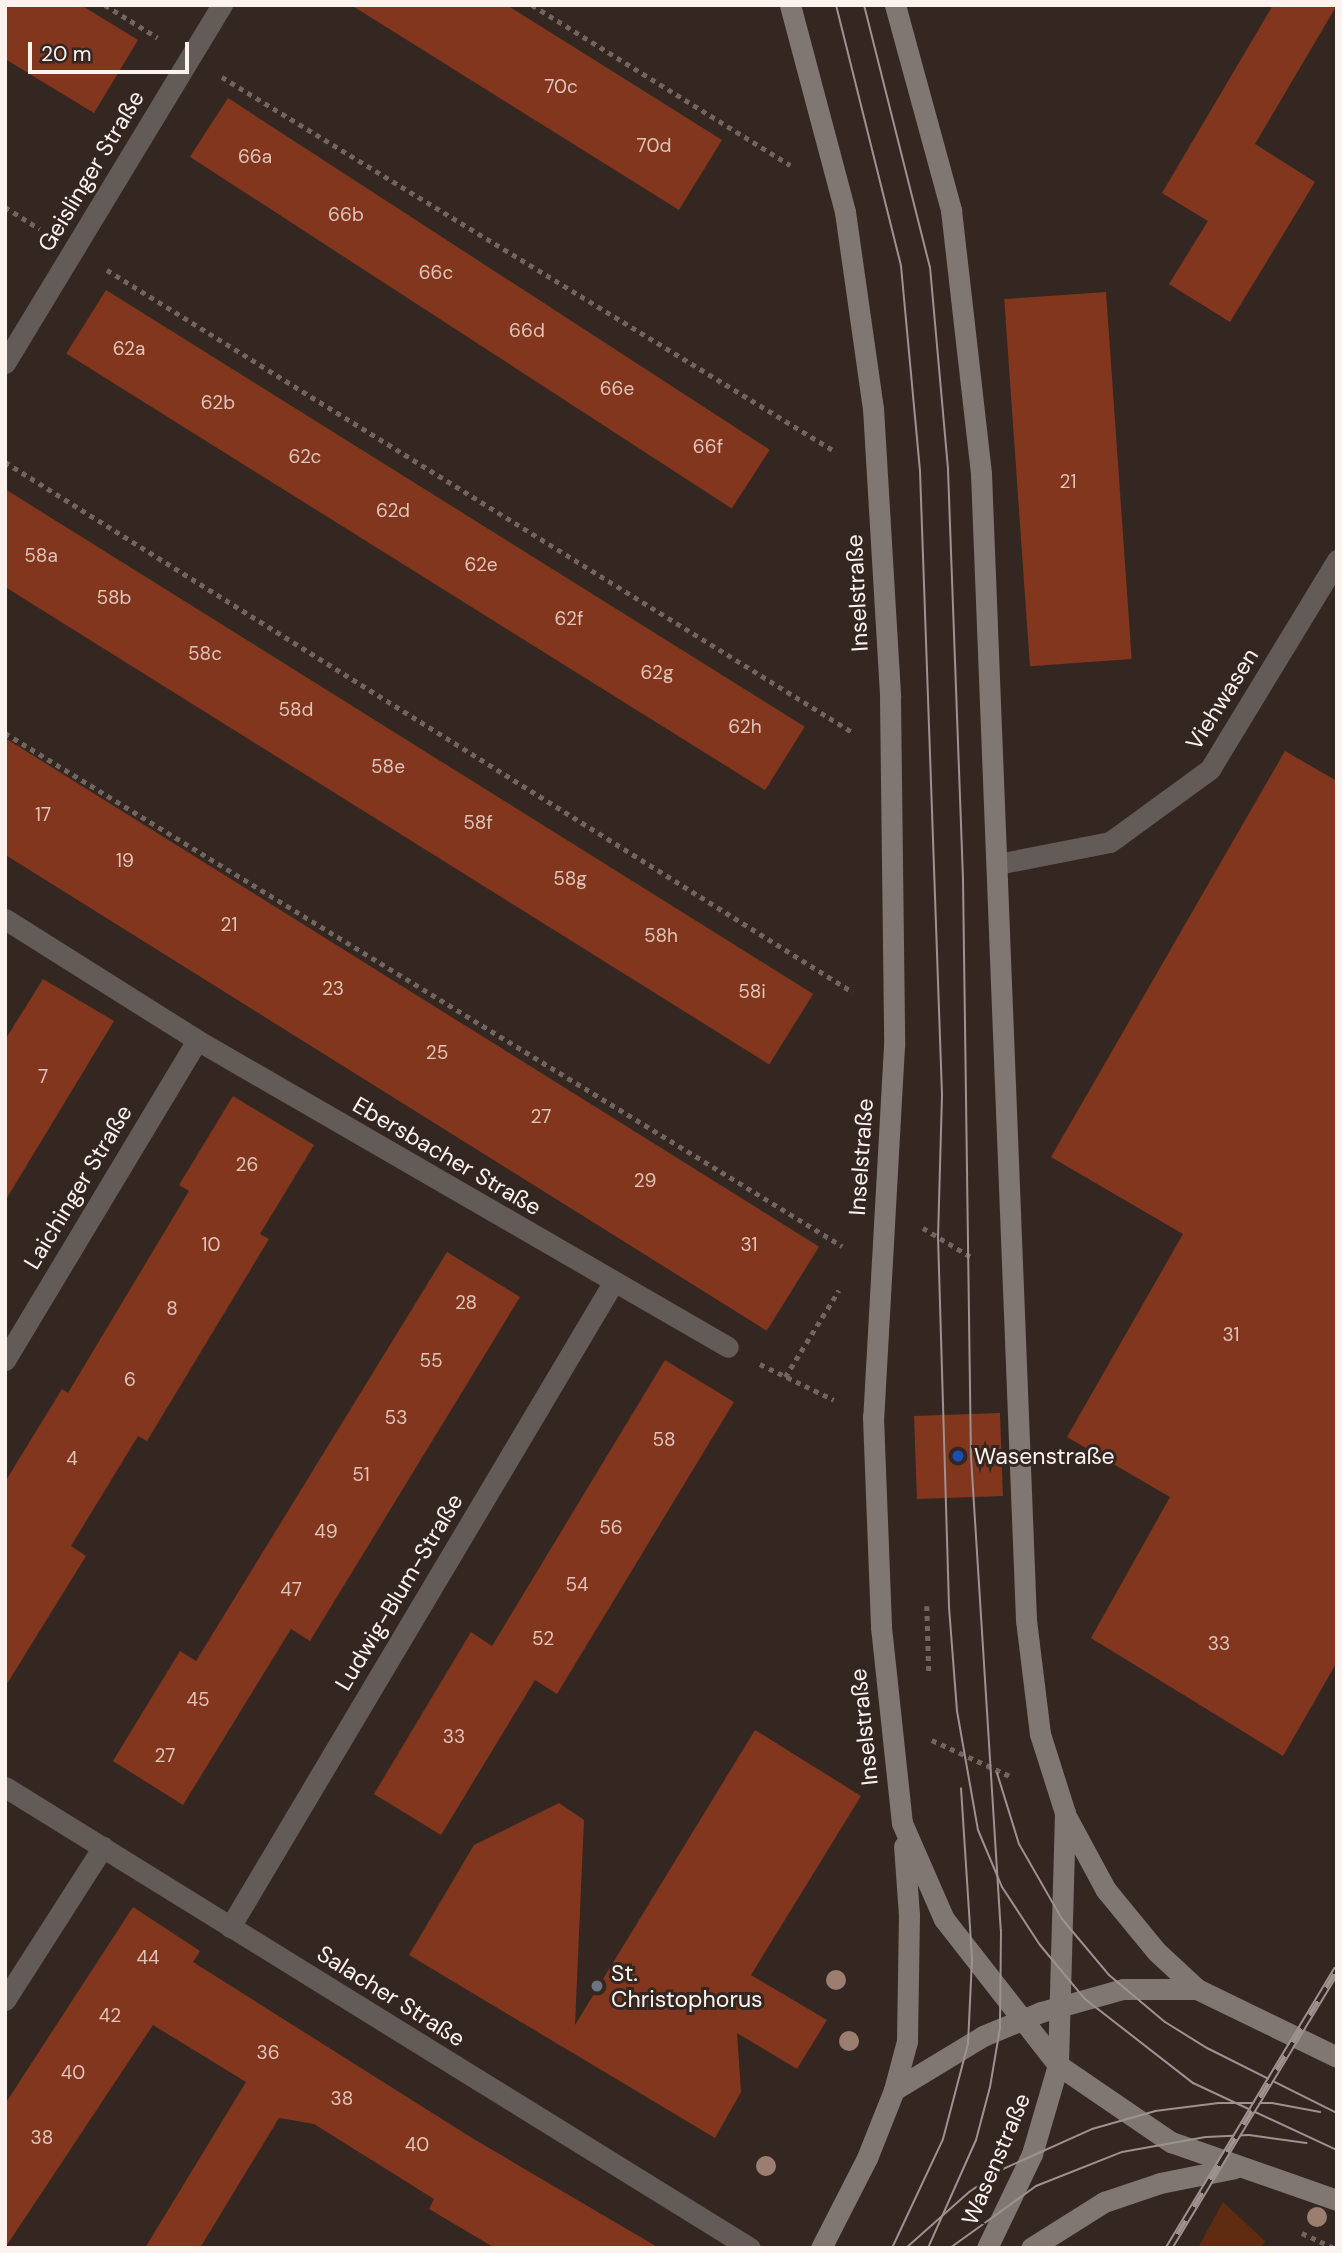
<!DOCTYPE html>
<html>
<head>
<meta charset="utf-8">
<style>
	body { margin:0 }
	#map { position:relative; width:1342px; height:2253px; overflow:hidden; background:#342721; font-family:"DM Sans",sans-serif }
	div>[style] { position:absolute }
	.green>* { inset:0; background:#602c11 }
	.building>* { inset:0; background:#82361d; transform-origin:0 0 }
	.path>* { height:4.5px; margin-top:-2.25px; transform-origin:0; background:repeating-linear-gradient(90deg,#716560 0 5px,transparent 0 10px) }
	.street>* { height:21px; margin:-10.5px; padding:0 10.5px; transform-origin:10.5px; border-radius:10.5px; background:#625b58 }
	.secondary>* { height:21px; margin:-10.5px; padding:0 10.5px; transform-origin:10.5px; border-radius:10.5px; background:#817772 }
	.tram>* { height:2px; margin:-1px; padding:0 1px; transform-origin:1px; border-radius:1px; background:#9d928d }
	.rail>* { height:8px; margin-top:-4px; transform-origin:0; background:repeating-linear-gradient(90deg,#342721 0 16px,#9d928d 0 32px); box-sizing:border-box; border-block:2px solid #9d928d }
	.trees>* { width:20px; height:20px; margin:-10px; border-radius:50%; background:#9b7e70 }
	.dots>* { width:19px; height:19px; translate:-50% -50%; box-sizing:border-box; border:4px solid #342721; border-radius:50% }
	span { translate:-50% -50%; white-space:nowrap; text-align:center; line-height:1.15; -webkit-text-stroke:6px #342721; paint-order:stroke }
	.number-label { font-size:19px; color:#dec4ba }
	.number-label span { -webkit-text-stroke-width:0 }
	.street-label { font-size:23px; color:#fcf3ef }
	.poi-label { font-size:23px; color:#fcf3ef }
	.left { translate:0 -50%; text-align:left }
	.frame { position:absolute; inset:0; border:7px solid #fcf3ef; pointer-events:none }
	.scale { position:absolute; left:28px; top:42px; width:161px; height:32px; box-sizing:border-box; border:4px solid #fcf3ef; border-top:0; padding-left:9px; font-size:21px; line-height:24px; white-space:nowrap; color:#fcf3ef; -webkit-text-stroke:5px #342721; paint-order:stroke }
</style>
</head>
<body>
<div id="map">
	<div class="green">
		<i style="clip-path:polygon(1223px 2202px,1265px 2241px,1262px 2248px,1198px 2248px)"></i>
	</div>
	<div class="building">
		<i style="clip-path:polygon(5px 5px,81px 5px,138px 40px,94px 113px,5px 59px)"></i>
		<i style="clip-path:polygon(351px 5px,507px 5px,722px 140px,679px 210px)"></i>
		<i style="clip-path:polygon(1273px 5px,1337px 5px,1255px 144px,1315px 182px,1230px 322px,1169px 284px,1208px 221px,1162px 193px)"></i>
		<i style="left:228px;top:98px;width:646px;height:70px;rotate:33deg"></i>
		<i style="left:106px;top:290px;width:824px;height:75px;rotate:32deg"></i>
		<i style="left:1106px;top:292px;width:368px;height:102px;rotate:86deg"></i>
		<i style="left:5px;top:489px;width:953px;height:83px;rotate:32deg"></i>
		<i style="left:5px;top:738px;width:960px;height:99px;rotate:32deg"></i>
		<i style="clip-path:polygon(1285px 751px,1337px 781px,1337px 1662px,1283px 1756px,1091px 1638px,1170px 1497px,1067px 1437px,1183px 1234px,1051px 1157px)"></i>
		<i style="clip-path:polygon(43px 979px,114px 1021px,5px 1201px,5px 1040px)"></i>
		<i style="clip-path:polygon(233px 1096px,314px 1145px,260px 1234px,269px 1239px,147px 1441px,138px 1436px,71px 1546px,86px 1556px,5px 1687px,5px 1482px,62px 1389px,68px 1393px,189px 1191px,179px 1185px)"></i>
		<i style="clip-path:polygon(447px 1252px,520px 1297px,310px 1641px,291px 1629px,183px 1805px,113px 1761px,180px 1651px,196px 1661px)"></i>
		<i style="clip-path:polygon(665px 1360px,734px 1402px,557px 1694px,535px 1680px,441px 1835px,374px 1794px,471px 1632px,492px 1646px)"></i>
		<i style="left:1000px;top:1413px;width:83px;height:86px;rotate:88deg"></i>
		<i style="clip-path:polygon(755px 1730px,861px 1796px,751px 1975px,827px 2020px,797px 2069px,737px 2033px,741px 2092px,715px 2138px,409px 1955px,474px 1845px,559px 1803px,584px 1820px,575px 2025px)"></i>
		<i style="clip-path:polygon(133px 1907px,200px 1951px,193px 1962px,472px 2138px,659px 2248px,495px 2248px,429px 2209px,434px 2199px,314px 2124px,279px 2118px,200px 2248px,145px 2248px,246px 2082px,153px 2025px,5px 2248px,5px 2104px)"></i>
	</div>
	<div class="path">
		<i style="left:105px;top:5px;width:62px;rotate:31.9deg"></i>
		<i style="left:532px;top:5px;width:304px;rotate:31.8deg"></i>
		<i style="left:222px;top:77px;width:719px;rotate:31.41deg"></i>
		<i style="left:5px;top:207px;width:41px;rotate:32.2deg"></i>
		<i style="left:107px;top:270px;width:877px;rotate:31.8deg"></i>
		<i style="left:5px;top:462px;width:1000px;rotate:32.01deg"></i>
		<i style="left:5px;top:733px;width:982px;rotate:31.5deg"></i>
		<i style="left:923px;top:1228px;width:58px;rotate:31deg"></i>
		<i style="left:760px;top:1364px;width:82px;rotate:25.9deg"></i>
		<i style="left:785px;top:1377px;width:102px;rotate:-58.2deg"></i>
		<i style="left:927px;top:1606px;width:69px;rotate:88.3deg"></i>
		<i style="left:932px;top:1740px;width:88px;rotate:24.8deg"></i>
		<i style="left:1302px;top:2233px;width:35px;rotate:25deg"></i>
	</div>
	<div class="street">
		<i style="left:5px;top:363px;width:419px;rotate:-58.8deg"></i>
		<i style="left:998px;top:864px;width:114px;rotate:-11.1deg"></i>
		<i style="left:1110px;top:842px;width:124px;rotate:-36.1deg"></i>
		<i style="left:1210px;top:769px;width:245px;rotate:-58.7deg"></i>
		<i style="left:5px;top:919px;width:227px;rotate:32.2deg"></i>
		<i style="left:197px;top:1040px;width:613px;rotate:30.03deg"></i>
		<i style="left:5px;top:1360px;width:373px;rotate:-59deg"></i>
		<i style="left:5px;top:1787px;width:876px;rotate:31.75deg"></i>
		<i style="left:230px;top:1927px;width:749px;rotate:-59.26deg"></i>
		<i style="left:5px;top:2000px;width:182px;rotate:-57.4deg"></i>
	</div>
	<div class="secondary">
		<i style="left:790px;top:5px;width:214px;rotate:75.1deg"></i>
		<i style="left:845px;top:212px;width:198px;rotate:81.9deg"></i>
		<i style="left:873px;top:408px;width:290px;rotate:86.6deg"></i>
		<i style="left:890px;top:698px;width:348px;rotate:89.3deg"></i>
		<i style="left:894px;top:1046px;width:372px;rotate:93.2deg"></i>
		<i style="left:873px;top:1417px;width:210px;rotate:87.8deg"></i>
		<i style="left:881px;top:1627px;width:197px;rotate:83.9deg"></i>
		<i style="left:902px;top:1823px;width:105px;rotate:66.4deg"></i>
		<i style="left:944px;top:1919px;width:185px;rotate:52deg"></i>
		<i style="left:1058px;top:2065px;width:137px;rotate:34.3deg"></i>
		<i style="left:1171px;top:2142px;width:176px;rotate:19.3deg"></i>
		<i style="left:895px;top:5px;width:213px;rotate:74.7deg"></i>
		<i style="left:951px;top:210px;width:266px;rotate:83.5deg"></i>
		<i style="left:981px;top:474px;width:1147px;rotate:87.75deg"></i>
		<i style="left:1026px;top:1620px;width:115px;rotate:83deg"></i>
		<i style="left:1040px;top:1734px;width:83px;rotate:72.4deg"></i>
		<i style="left:1065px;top:1813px;width:252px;rotate:91.6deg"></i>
		<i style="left:1058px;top:2065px;width:93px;rotate:106.3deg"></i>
		<i style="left:1032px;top:2154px;width:104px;rotate:115.6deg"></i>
		<i style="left:1067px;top:1818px;width:82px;rotate:61.6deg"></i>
		<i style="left:1106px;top:1890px;width:80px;rotate:50.6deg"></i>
		<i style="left:1157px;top:1952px;width:54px;rotate:42.8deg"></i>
		<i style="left:1197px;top:1989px;width:156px;rotate:25.9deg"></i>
		<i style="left:894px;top:2090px;width:104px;rotate:-31.2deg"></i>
		<i style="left:983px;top:2036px;width:63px;rotate:-22.5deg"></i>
		<i style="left:1041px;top:2012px;width:85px;rotate:-15.7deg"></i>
		<i style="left:1123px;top:1989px;width:74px"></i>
		<i style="left:821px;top:2248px;width:101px;rotate:-62.9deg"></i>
		<i style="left:867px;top:2158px;width:73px;rotate:-68.3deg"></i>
		<i style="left:894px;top:2090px;width:51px;rotate:-75.1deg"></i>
		<i style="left:907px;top:2041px;width:126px;rotate:-89.1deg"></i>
		<i style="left:909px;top:1915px;width:69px;rotate:-94.1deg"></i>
		<i style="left:1031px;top:2248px;width:86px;rotate:-32.2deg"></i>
		<i style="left:1104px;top:2202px;width:59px;rotate:-18.7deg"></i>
		<i style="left:1160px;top:2183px;width:76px;rotate:-11.3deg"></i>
	</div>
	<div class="tram">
		<i style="left:836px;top:5px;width:269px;rotate:76deg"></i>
		<i style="left:901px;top:266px;width:206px;rotate:84.7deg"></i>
		<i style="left:920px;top:471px;width:624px;rotate:87.98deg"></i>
		<i style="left:942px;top:1095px;width:141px;rotate:91.6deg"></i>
		<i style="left:938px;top:1236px;width:371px;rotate:88.3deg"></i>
		<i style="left:949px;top:1607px;width:104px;rotate:85.6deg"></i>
		<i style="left:957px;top:1711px;width:121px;rotate:80deg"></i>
		<i style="left:978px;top:1830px;width:62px;rotate:67.2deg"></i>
		<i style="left:1002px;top:1887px;width:69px;rotate:56.8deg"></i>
		<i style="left:1040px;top:1945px;width:70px;rotate:50.2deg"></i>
		<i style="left:1085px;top:1999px;width:137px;rotate:37.9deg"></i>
		<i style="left:1193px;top:2083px;width:159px;rotate:25deg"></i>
		<i style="left:864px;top:5px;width:270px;rotate:75.9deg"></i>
		<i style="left:930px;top:267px;width:204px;rotate:84.9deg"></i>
		<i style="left:948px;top:470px;width:410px;rotate:87.9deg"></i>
		<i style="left:963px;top:880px;width:577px;rotate:89.21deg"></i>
		<i style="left:971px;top:1457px;width:474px;rotate:86.4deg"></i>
		<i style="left:1001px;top:1930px;width:98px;rotate:90.6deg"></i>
		<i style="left:1000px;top:2028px;width:60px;rotate:99.6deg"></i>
		<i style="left:990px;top:2087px;width:55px;rotate:104.8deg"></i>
		<i style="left:976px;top:2140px;width:118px;rotate:114deg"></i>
		<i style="left:997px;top:1773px;width:74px;rotate:72.8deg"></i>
		<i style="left:1019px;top:1844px;width:86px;rotate:60.2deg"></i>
		<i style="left:1062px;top:1919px;width:73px;rotate:50deg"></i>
		<i style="left:1109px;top:1975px;width:73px;rotate:40deg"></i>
		<i style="left:1165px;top:2022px;width:49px;rotate:31.8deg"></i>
		<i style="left:1207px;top:2048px;width:145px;rotate:26.6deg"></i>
		<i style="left:892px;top:2248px;width:120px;rotate:-64.9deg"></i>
		<i style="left:943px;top:2139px;width:98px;rotate:-75.3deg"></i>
		<i style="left:968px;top:2044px;width:86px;rotate:-87.3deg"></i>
		<i style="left:972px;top:1958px;width:170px;rotate:-93.7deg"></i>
		<i style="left:906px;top:2248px;width:84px;rotate:-41.6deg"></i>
		<i style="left:969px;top:2192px;width:41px;rotate:-34.1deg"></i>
		<i style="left:1003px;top:2169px;width:98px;rotate:-24.2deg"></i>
		<i style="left:1092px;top:2129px;width:66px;rotate:-15.9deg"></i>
		<i style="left:1155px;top:2111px;width:64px;rotate:-7.1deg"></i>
		<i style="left:1219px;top:2103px;width:53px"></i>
		<i style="left:1272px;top:2103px;width:49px;rotate:10.6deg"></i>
		<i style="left:950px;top:2248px;width:106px;rotate:-35.8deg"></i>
		<i style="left:1036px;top:2186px;width:92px;rotate:-21.6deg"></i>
		<i style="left:1122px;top:2152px;width:85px;rotate:-10.1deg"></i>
		<i style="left:1206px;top:2137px;width:43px;rotate:-2.7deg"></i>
		<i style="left:1249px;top:2135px;width:58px;rotate:8deg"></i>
	</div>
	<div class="rail">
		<i style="left:1169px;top:2248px;width:326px;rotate:-58.9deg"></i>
	</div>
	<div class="trees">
		<i style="left:836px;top:1980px"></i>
		<i style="left:849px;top:2041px"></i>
		<i style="left:766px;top:2166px"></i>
		<i style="left:1317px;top:2217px"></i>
	</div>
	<div class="dots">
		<i style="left:958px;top:1456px;background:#1a4fb4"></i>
		<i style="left:597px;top:1986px;background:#6b7280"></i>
	</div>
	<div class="number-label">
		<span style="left:561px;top:87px">70c</span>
		<span style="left:654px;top:146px">70d</span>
		<span style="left:255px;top:157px">66a</span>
		<span style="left:346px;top:215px">66b</span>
		<span style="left:436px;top:273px">66c</span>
		<span style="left:527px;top:331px">66d</span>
		<span style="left:129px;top:349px">62a</span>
		<span style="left:617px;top:389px">66e</span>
		<span style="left:218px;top:403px">62b</span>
		<span style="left:708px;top:447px">66f</span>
		<span style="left:305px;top:457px">62c</span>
		<span style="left:1068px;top:482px">21</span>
		<span style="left:393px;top:511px">62d</span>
		<span style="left:41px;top:556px">58a</span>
		<span style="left:481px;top:565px">62e</span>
		<span style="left:114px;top:598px">58b</span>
		<span style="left:569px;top:619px">62f</span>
		<span style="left:205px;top:654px">58c</span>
		<span style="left:657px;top:673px">62g</span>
		<span style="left:296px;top:710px">58d</span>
		<span style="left:745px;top:727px">62h</span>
		<span style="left:388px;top:767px">58e</span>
		<span style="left:43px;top:815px">17</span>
		<span style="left:478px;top:823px">58f</span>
		<span style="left:125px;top:861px">19</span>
		<span style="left:570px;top:879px">58g</span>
		<span style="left:229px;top:925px">21</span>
		<span style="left:661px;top:936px">58h</span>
		<span style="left:333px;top:989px">23</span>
		<span style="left:752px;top:992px">58i</span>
		<span style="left:437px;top:1053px">25</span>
		<span style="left:43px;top:1077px">7</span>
		<span style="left:541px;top:1117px">27</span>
		<span style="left:247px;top:1165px">26</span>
		<span style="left:645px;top:1181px">29</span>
		<span style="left:211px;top:1245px">10</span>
		<span style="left:749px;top:1245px">31</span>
		<span style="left:466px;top:1303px">28</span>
		<span style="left:172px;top:1309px">8</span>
		<span style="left:1231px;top:1335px">31</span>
		<span style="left:431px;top:1361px">55</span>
		<span style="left:130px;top:1380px">6</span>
		<span style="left:396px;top:1418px">53</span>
		<span style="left:664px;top:1440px">58</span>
		<span style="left:72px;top:1459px">4</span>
		<span style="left:361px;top:1475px">51</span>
		<span style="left:611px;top:1528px">56</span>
		<span style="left:326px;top:1532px">49</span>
		<span style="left:577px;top:1585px">54</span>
		<span style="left:291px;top:1590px">47</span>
		<span style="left:543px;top:1639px">52</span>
		<span style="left:1219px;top:1644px">33</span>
		<span style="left:198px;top:1700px">45</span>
		<span style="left:454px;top:1737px">33</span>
		<span style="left:165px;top:1756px">27</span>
		<span style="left:148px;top:1958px">44</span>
		<span style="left:110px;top:2016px">42</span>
		<span style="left:268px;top:2053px">36</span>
		<span style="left:73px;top:2073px">40</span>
		<span style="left:342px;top:2099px">38</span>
		<span style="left:42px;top:2138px">38</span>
		<span style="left:417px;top:2145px">40</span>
	</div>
	<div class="street-label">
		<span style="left:91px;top:171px;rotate:-59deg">Geislinger Straße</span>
		<span style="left:857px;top:593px;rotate:-93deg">Inselstraße</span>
		<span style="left:1222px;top:699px;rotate:-58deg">Viehwasen</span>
		<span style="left:447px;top:1156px;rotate:30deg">Ebersbacher Straße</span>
		<span style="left:861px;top:1157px;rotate:-86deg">Inselstraße</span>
		<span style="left:78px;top:1187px;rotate:-59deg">Laichinger Straße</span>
		<span style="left:399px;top:1592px;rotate:-59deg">Ludwig-Blum-Straße</span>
		<span style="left:864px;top:1727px;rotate:-96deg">Inselstraße</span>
		<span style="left:391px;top:1996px;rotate:32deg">Salacher Straße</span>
		<span style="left:996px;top:2159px;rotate:-67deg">Wasenstraße</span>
	</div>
	<div class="poi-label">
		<span class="left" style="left:974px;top:1456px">Wasenstraße</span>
		<span class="left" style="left:611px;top:1986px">St.<br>Christophorus</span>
	</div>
	<div class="frame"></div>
	<div class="scale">20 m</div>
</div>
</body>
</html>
